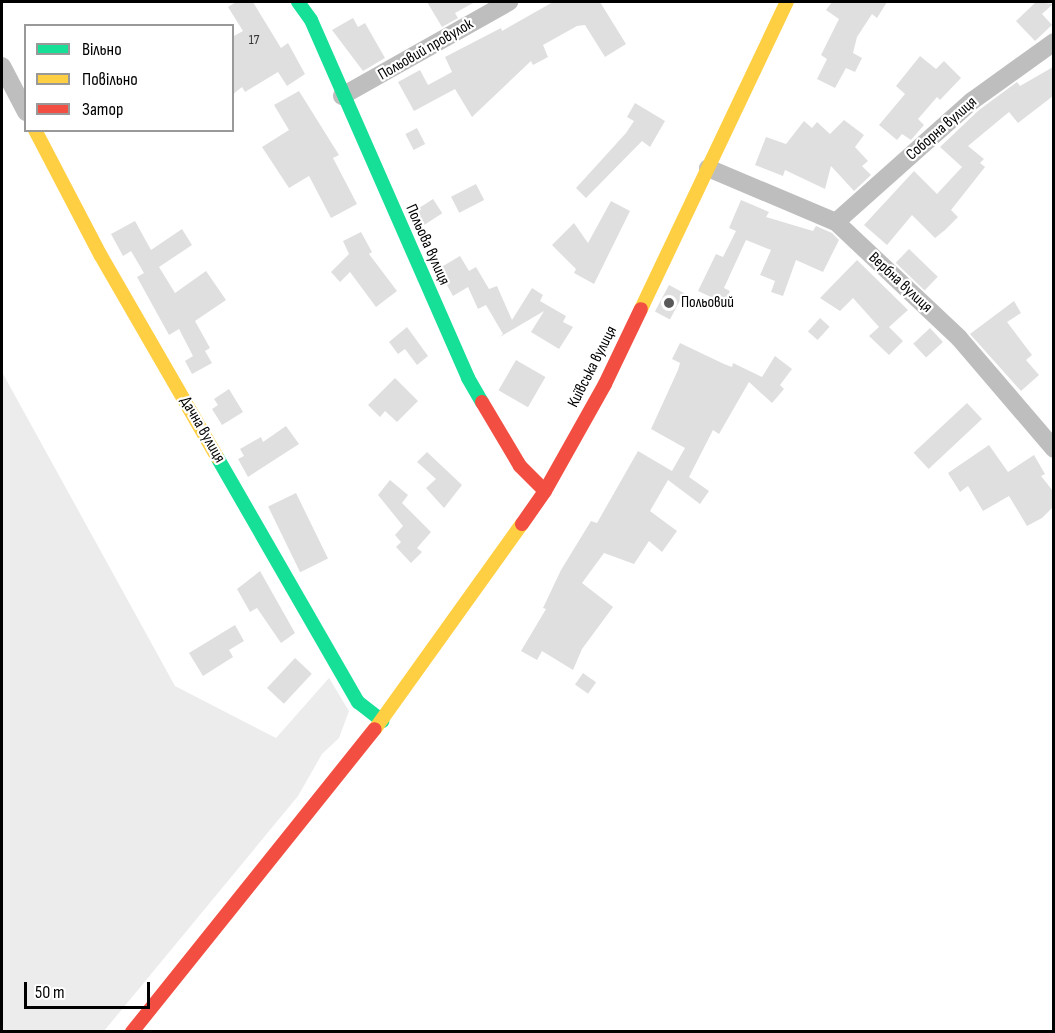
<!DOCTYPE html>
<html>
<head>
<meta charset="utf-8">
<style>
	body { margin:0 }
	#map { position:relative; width:1055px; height:1033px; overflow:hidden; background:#fff; font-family:"Sofia Sans Condensed",sans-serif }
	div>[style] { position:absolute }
	.green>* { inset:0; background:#ececec }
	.building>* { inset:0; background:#dfdfdf; transform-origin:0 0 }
	.street>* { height:18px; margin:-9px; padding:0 9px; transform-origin:9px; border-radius:9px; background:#bebebe }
	.fast>* { height:14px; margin:-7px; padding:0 7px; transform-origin:7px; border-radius:7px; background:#16e098 }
	.slow>* { height:14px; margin:-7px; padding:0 7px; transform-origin:7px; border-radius:7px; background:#ffcf43 }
	.jam>* { height:14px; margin:-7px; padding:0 7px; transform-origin:7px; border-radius:7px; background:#f24e42 }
	.dots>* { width:16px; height:16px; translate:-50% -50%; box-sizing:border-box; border:3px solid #fff; border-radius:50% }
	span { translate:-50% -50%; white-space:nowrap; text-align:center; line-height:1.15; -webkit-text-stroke:4.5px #fff; paint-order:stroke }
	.number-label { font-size:14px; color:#383838 }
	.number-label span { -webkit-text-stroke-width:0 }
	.street-label { font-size:16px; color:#000 }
	.poi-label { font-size:16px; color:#000 }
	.left { translate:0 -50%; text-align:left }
	.frame { position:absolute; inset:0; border:3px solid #000; pointer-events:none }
	.legend { position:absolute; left:24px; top:24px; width:210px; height:108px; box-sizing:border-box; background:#fff; border:2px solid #999; margin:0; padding:8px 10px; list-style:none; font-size:18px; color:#000 }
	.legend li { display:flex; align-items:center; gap:12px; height:30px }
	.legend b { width:30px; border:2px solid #999 }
	.scale { position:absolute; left:24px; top:982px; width:126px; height:27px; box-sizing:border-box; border:3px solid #000; border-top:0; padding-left:8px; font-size:18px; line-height:21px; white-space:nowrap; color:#000; -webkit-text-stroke:4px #fff; paint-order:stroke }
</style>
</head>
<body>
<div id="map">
	<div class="green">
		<i style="clip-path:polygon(2px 372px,175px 686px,276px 738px,329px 678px,349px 711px,339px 738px,322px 754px,298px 796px,104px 1031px,2px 1031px)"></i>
	</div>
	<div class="building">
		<i style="clip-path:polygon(236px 2px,253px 2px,281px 48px,288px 43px,305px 74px,287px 86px,278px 72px,245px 92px,242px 87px,232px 95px,232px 37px,243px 31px,228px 7px)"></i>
		<i style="clip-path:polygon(427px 2px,475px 2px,455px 13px,458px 18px,442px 27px)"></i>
		<i style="clip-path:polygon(553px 2px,600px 2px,626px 44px,605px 57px,585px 25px,577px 26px,543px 45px,548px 57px,533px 65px,531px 61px,472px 117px,455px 89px,414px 111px,398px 82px,420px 70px,428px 85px,452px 72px,445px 57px,501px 28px,502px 31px)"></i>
		<i style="clip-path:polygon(832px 2px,887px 2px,877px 18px,872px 14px,857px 37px,853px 53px,862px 58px,855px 72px,846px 68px,835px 88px,817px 79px,827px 59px,821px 55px,839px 19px,826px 10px)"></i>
		<i style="clip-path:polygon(1036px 2px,1053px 4px,1042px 14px,1052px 25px,1035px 41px,1016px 21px)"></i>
		<i style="clip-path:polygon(353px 18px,358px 27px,365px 23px,385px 58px,363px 71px,332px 30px)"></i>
		<i style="clip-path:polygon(920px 56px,936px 69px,944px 61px,961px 78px,940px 100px,937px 97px,918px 119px,924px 125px,911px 140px,902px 134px,897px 140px,879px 125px,905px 94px,896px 86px)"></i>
		<i style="clip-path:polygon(1053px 67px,1053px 96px,1018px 123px,1009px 112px,968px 146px,984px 159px,980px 163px,985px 167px,951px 210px,958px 217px,945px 230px,935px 238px,912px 215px,887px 245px,864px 225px,914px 171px,937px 194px,962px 167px,940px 147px,979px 110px,1017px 82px,1020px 86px)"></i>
		<i style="clip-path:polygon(299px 91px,339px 155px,333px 158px,357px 204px,331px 218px,309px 176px,289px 188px,262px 147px,289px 130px,274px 105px)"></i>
		<i style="clip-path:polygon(635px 103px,665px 121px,650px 147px,642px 141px,586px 198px,576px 188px,626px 133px,634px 121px,627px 117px)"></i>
		<i style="clip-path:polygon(844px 120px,864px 135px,855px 147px,868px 161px,862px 166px,871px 175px,854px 191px,831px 166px,825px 189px,785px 170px,783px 176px,755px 165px,766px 137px,786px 144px,804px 121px,812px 128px,817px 122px,830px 134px)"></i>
		<i style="left:417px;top:128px;width:18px;height:13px;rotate:63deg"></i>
		<i style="left:476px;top:184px;width:18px;height:28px;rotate:63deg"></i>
		<i style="left:433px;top:199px;width:17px;height:23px;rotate:57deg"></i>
		<i style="clip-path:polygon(741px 200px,769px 212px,766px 217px,813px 231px,816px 226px,832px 233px,839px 240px,823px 272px,796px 260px,783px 296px,771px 292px,775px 281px,760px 275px,771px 250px,746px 240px,724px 288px,730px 291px,724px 303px,698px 291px,716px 254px,723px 257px,736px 231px,729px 228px)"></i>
		<i style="clip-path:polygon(611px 201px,630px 211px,594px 284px,574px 273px,576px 269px,552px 245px,574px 223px,588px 243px)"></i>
		<i style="clip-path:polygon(135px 221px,151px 250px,182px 229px,192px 245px,159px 267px,175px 293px,206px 271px,226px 300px,195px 321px,210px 348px,205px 351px,212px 363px,192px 374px,185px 361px,193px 356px,179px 329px,169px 335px,137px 277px,144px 273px,131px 251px,123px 256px,111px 234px)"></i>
		<i style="clip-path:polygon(361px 232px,372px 252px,369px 254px,397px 291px,376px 307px,350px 272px,340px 282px,331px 272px,349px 254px,343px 241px)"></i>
		<i style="left:909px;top:249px;width:40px;height:19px;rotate:44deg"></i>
		<i style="clip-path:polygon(460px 256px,469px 271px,476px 267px,489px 289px,497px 286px,512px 320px,532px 288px,543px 295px,540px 301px,566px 316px,563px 322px,573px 327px,559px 349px,531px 332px,544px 311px,500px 337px,503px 334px,486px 305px,478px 309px,468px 287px,453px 296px,438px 269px)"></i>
		<i style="clip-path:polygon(857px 260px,908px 310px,889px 327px,903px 341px,889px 355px,869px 336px,879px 327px,853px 298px,840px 311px,820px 298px)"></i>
		<i style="left:669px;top:285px;width:17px;height:30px;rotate:28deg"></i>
		<i style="clip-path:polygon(1014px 301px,1021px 313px,1007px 322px,1032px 355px,1026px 360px,1039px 375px,1021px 391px,970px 334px)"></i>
		<i style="left:820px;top:318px;width:13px;height:18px;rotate:42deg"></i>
		<i style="clip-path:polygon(407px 327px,428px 356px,417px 365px,405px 349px,398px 354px,389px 342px)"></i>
		<i style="left:930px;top:328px;width:19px;height:23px;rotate:47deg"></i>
		<i style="clip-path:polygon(680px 343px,724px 364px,732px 367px,733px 363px,762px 377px,775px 356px,792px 369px,780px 385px,784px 389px,772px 403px,749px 382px,719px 434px,713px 430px,689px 477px,709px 491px,700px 504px,668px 480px,650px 511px,677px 531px,662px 552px,649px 541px,634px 564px,604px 553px,582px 583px,613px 607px,582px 649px,573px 670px,542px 651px,537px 660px,521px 651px,546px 609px,543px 608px,561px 570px,591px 521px,597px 523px,638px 451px,672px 471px,685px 448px,651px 429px,678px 370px,680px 363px,672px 359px)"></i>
		<i style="left:516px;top:360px;width:34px;height:35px;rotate:30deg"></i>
		<i style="clip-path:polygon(395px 378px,418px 401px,397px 422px,385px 411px,380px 417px,368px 405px)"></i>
		<i style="clip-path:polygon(229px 389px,243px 412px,222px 425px,212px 409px,218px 405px,214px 399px)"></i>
		<i style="left:967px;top:403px;width:22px;height:73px;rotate:47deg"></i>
		<i style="clip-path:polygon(286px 426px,299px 444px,248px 477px,238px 459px,244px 456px,240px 449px,261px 437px,263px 442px)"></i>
		<i style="clip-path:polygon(989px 445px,1008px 472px,1034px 455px,1045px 474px,1041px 476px,1053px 491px,1053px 507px,1042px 518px,1027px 526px,1009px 496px,983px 511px,968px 486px,960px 492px,948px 473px)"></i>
		<i style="clip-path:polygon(427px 452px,462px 485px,444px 508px,426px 488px,436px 479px,417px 462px)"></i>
		<i style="clip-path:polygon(390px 480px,408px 495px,402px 503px,431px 532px,417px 548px,422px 552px,411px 563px,396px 547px,401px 542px,395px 535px,403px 526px,378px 495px)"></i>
		<i style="left:296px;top:493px;width:73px;height:31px;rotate:64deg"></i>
		<i style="clip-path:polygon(260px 571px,295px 633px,281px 643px,257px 608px,250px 612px,237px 589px)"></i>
		<i style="clip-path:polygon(235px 625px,244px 641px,229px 650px,233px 657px,203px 676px,189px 653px)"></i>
		<i style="left:295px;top:658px;width:23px;height:41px;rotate:43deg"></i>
		<i style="left:583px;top:673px;width:16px;height:14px;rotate:35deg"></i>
	</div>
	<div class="street">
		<i style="left:2px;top:66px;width:52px;rotate:62.4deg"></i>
		<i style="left:342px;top:96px;width:192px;rotate:-29.4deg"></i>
		<i style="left:708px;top:168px;width:139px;rotate:22.9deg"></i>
		<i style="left:836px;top:222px;width:169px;rotate:43.3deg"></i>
		<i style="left:959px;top:338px;width:146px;rotate:49.4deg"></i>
		<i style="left:836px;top:222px;width:182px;rotate:-41.7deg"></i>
		<i style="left:972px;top:101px;width:101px;rotate:-35.7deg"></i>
	</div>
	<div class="fast">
		<i style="left:298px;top:2px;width:22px;rotate:54deg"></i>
		<i style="left:311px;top:20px;width:391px;rotate:66.3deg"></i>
		<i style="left:468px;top:378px;width:28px;rotate:60deg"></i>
		<i style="left:217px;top:457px;width:283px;rotate:60.1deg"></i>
		<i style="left:358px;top:702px;width:31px;rotate:38deg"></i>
	</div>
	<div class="slow">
		<i style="left:35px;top:130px;width:142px;rotate:62.4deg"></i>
		<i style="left:101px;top:256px;width:232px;rotate:60deg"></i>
		<i style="left:641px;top:309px;width:340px;rotate:-64.6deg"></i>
		<i style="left:375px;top:729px;width:252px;rotate:-54.4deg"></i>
	</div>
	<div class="jam">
		<i style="left:482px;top:402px;width:74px;rotate:59.3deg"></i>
		<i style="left:520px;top:466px;width:35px;rotate:45deg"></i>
		<i style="left:522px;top:524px;width:40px;rotate:-55.1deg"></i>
		<i style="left:545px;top:491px;width:123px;rotate:-60.7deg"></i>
		<i style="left:605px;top:384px;width:83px;rotate:-64.4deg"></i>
		<i style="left:132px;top:1032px;width:388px;rotate:-51.3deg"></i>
	</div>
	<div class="dots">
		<i style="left:669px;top:303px;background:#595959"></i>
	</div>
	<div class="number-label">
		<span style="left:254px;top:40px">17</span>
	</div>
	<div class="street-label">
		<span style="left:426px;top:50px;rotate:-30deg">Польовий провулок</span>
		<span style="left:942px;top:129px;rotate:-41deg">Соборна вулиця</span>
		<span style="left:427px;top:245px;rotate:66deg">Польова вулиця</span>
		<span style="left:900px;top:283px;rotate:43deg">Вербна вулиця</span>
		<span style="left:593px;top:367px;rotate:-63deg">Київська вулиця</span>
		<span style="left:202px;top:430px;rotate:60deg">Дачна вулиця</span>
	</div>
	<div class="poi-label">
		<span class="left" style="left:681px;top:303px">Польовий</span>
	</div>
	<div class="frame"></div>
	<ul class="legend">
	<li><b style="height:8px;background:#16e098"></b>Вільно</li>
	<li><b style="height:8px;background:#ffcf43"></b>Повільно</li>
	<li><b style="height:8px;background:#f24e42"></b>Затор</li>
	</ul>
	<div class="scale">50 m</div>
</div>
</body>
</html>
